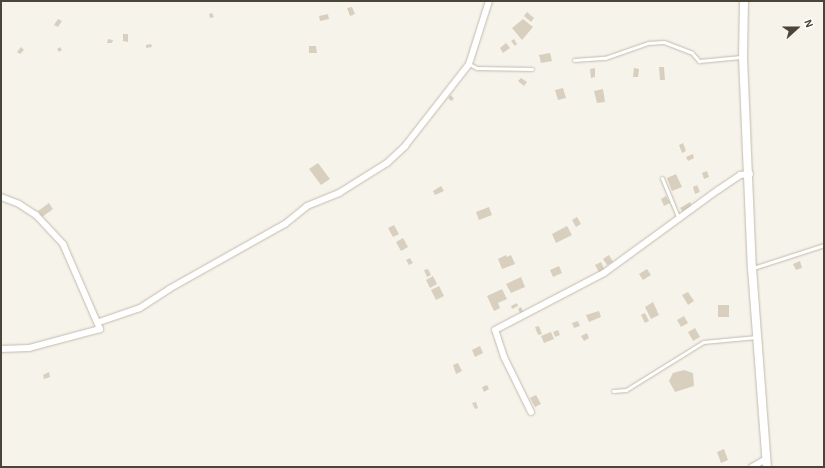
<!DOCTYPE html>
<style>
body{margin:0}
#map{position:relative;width:825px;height:468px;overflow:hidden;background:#f6f3eb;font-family:"Alegreya Sans",sans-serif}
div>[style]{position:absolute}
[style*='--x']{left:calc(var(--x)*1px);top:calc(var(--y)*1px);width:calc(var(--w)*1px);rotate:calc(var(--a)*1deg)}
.building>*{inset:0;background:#d9cfbf}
.roads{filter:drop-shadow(0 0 1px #c2bbac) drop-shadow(0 0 1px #c2bbac)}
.service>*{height:3px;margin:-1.5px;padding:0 1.5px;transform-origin:1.5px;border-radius:1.5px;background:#fff}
.minor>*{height:6px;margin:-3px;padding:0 3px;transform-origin:3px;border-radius:3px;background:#fff}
.tertiary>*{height:8px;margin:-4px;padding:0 4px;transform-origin:4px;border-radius:4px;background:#fff}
span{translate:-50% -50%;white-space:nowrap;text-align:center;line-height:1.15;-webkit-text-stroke:3.5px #fff;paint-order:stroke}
.frame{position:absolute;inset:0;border:2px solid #4b4438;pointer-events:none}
.north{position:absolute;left:777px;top:8px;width:40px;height:40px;-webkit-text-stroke:3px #fff;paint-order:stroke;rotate:69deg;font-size:11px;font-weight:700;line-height:16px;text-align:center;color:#4b4438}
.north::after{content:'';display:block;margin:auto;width:14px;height:18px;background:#4b4438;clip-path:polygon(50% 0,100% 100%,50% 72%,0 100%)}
</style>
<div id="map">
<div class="building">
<div style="clip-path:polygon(352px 7px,355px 14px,350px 16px,347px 8px)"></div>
<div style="clip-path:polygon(527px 12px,534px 18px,531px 22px,524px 16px)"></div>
<div style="clip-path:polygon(212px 13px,214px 17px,210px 18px,209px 14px)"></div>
<div style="clip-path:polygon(328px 14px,329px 19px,320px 21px,319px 16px)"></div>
<div style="clip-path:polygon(58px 19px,62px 21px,58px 27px,54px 25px)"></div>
<div style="clip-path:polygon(523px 19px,533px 27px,522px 40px,512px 28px)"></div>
<div style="clip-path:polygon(123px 34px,128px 34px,128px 42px,123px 41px)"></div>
<div style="clip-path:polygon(108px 39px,113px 40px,112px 43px,107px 43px)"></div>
<div style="clip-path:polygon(514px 39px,517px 44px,515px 46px,511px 41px)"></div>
<div style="clip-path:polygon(506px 43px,510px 48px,503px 53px,500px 48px)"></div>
<div style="clip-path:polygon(151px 44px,152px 47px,146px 48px,146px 45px)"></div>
<div style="clip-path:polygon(309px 46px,316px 46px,317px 53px,309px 53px)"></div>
<div style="clip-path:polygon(21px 47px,24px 50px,20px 54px,17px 52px)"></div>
<div style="clip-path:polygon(60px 47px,62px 50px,59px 52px,57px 49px)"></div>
<div style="clip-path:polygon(550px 53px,552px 61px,541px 63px,539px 55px)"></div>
<div style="clip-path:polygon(659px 67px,664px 67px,665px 80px,660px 80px)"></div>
<div style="clip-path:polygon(595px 68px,595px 77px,591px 78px,590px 69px)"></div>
<div style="clip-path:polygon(634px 68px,639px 69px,638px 77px,633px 77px)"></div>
<div style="clip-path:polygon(521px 78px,527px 82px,524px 86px,518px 81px)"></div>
<div style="clip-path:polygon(563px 88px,566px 98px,558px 100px,555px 90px)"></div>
<div style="clip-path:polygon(603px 89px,605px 102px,597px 103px,594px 91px)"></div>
<div style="clip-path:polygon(451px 95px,454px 99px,451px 101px,448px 98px)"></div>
<div style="clip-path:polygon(683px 143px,686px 151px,682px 153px,679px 145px)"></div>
<div style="clip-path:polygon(693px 154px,694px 158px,688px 161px,686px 157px)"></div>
<div style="clip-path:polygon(318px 163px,330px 179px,321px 185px,309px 169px)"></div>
<div style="clip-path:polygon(707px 171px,709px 177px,704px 179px,702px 173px)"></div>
<div style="clip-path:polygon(676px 174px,682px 187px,672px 191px,667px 178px)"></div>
<div style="clip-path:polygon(697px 185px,700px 192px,695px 194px,693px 187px)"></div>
<div style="clip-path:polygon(441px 186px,444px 191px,435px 195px,433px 191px)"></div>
<div style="clip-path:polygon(666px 196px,670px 203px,664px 206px,661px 199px)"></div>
<div style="clip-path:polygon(690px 202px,692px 206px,683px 212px,680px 208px)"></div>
<div style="clip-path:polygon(49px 203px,53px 209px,42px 217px,38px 211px)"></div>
<div style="clip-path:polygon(489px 207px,492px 215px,479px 220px,476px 212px)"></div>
<div style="clip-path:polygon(577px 217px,581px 224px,576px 227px,572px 220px)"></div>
<div style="clip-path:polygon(394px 225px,399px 234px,393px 237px,388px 228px)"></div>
<div style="clip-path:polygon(567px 226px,572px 235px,556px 243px,552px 234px)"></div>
<div style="clip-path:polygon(403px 238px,408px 247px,401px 251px,396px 242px)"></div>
<div style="clip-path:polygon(506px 255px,507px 257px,511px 255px,515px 264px,502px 269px,498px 259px)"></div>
<div style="clip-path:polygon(609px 255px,613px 262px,607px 265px,603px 259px)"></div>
<div style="clip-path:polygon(410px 258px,413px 263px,409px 265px,406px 260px)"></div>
<div style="clip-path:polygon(800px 261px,802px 268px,796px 270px,793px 264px)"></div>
<div style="clip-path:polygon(601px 262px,604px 269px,599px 272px,595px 265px)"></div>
<div style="clip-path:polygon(559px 266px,562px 273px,553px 277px,550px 270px)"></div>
<div style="clip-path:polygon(428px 269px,431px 275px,427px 277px,424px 270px)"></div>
<div style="clip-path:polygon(647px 269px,651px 275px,643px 280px,639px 274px)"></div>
<div style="clip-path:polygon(433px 276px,437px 284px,430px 288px,426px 280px)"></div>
<div style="clip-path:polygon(521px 277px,525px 287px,511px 293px,506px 284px)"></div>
<div style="clip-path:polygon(439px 286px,444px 296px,436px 300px,431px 290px)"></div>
<div style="clip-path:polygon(502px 289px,507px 299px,498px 303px,500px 308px,494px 311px,487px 296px)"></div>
<div style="clip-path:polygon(688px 292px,694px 301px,688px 305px,682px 295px)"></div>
<div style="clip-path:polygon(653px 302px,659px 315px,651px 319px,645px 307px)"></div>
<div style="clip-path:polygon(517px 303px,518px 306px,512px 309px,511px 306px)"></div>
<div style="clip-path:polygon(718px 305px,729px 305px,729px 317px,718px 317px)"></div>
<div style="clip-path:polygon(521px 307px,523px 312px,520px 313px,518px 309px)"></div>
<div style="clip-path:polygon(599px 311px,601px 317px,589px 322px,586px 315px)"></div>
<div style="clip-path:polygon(645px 313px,649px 321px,645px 323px,641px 315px)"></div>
<div style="clip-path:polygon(684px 316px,688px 323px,681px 327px,677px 320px)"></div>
<div style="clip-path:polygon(578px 321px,580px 326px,574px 328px,572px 323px)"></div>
<div style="clip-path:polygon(539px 326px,542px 334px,538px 335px,535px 327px)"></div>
<div style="clip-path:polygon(695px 328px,700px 337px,693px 341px,688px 332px)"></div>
<div style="clip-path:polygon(558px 330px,560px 335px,555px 337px,553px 332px)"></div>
<div style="clip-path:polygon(551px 332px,554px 339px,544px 343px,541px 336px)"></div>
<div style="clip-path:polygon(587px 333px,589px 338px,584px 341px,581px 336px)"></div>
<div style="clip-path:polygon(480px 346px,483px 353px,475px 357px,472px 350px)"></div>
<div style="clip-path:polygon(458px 363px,462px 371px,456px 374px,453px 365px)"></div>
<div style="clip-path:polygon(684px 370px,693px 373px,694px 386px,675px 392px,669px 381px,673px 373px)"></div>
<div style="clip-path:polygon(49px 372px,50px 377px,44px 379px,43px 375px)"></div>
<div style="clip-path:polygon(487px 385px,489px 389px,484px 392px,482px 387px)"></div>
<div style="clip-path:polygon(536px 395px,541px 404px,535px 407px,530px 398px)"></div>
<div style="clip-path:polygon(476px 402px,478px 408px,475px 409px,472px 403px)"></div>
<div style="clip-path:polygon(724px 449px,728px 460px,721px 463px,717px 452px)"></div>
</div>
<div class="roads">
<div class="service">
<div style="--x:574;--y:60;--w:31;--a:-4"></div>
<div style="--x:605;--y:58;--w:46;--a:-19.2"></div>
<div style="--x:648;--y:43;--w:16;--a:-4"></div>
<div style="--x:664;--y:42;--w:30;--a:21"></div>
<div style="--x:692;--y:53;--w:11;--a:49"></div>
<div style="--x:699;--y:61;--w:42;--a:-5.4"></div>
<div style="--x:469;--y:64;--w:9;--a:27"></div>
<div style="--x:477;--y:68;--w:55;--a:1"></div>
<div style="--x:662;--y:178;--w:44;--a:67.5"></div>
<div style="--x:753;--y:268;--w:75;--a:-17.9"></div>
<div style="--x:613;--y:391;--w:13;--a:-4"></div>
<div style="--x:626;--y:390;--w:91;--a:-31.9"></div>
<div style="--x:703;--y:342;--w:54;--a:-5.3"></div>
</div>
<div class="minor">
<div style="--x:1;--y:197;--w:19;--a:21"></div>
<div style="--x:19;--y:204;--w:20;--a:33"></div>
<div style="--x:36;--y:215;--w:40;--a:47"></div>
<div style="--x:63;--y:244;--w:93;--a:66.5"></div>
<div style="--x:100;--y:329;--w:73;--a:165"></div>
<div style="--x:29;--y:348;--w:28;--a:178"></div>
<div style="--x:99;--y:322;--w:43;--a:-18.9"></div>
<div style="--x:140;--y:308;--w:35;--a:-33"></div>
<div style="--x:169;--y:289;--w:133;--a:-29.3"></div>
<div style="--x:285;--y:224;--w:28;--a:-39"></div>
<div style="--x:307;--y:206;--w:35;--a:-22"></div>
<div style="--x:339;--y:193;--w:57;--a:-32"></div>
<div style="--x:387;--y:163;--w:25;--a:-43"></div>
<div style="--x:405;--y:146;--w:104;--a:-52"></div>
<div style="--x:469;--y:64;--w:66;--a:-72.4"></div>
<div style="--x:531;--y:412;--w:61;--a:-116.1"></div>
<div style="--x:504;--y:357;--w:28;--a:-108"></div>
<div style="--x:495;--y:330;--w:123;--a:-27.6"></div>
<div style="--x:604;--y:273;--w:141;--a:-36.1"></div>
<div style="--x:718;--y:190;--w:27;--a:-34"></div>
<div style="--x:740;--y:175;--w:10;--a:-6"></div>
<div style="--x:752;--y:467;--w:16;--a:-30"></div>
</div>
<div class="tertiary">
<div style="--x:744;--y:1;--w:56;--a:91"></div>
<div style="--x:743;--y:57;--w:211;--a:87.6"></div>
<div style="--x:752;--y:268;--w:200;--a:85.7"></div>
</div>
</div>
<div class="frame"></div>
<div class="north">N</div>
</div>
